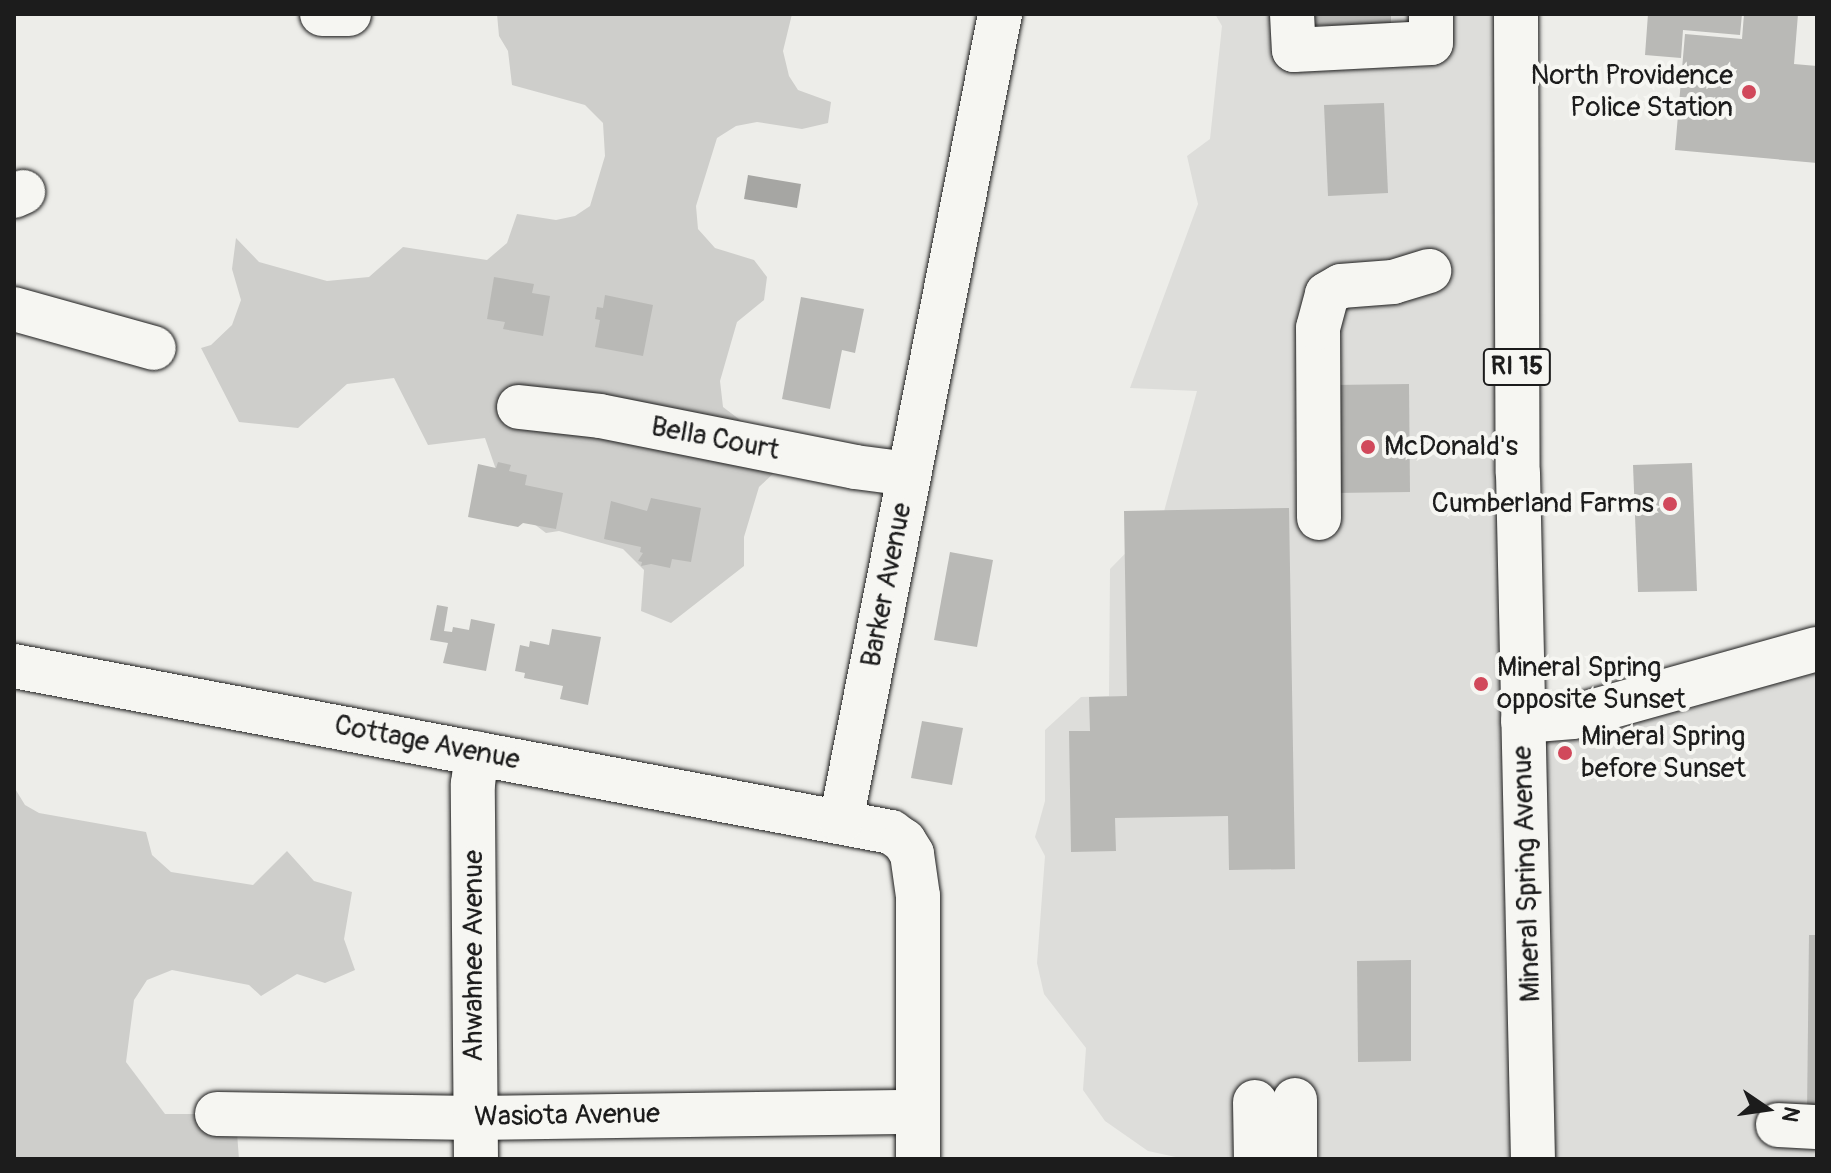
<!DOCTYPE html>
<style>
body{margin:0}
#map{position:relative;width:1831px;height:1173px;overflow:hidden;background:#edede9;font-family:Pangolin,sans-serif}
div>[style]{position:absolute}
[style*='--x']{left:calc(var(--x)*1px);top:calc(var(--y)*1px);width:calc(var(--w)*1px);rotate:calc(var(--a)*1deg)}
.built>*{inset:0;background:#ddddda}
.green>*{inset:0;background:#cececb}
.water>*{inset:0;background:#a6a6a3}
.building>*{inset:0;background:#b9b9b6}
.roads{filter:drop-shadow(0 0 2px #1c1c1c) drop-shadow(0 0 2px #1c1c1c)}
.minor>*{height:44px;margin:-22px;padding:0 22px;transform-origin:22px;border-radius:22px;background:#f6f6f2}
.major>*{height:44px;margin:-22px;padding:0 22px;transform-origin:22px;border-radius:22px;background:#f6f6f2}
.dots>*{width:22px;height:22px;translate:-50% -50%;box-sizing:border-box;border:4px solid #f6f6f2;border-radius:50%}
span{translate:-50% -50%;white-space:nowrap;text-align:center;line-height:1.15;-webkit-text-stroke:8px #f6f6f2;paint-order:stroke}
.shield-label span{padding:2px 6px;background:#f6f6f2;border:2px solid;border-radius:6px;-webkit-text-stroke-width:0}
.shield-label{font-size:26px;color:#1c1c1c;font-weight:700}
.poi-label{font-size:28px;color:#1c1c1c}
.right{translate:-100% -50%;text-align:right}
.left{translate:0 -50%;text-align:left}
.street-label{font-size:28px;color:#1c1c1c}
.frame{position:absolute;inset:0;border:16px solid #1c1c1c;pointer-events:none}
.north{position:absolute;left:1727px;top:1069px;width:80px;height:80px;-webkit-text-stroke:6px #f6f6f2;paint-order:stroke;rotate:103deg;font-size:22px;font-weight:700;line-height:32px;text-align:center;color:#1c1c1c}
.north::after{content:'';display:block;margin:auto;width:28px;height:36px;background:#1c1c1c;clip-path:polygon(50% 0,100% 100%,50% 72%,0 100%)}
</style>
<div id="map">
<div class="built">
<div style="clip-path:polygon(1215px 14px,1498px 14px,1515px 720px,1817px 645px,1817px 1159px,1185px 1159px,1148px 1151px,1105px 1121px,1083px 1090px,1086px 1048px,1044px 994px,1037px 963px,1045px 856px,1035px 837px,1045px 801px,1045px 730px,1081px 697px,1109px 696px,1110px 569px,1163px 515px,1197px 391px,1130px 388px,1198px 204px,1187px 156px,1210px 139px,1222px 26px)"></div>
</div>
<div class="green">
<div style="clip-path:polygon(497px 14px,792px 14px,783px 51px,789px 76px,798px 90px,831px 102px,828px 123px,802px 129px,757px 122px,736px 126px,717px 138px,696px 206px,698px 229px,715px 248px,754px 260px,767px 277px,764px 300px,737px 322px,720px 381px,723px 407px,760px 435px,780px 467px,759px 487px,744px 537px,744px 566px,671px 623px,641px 611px,644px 570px,623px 549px,559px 531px,546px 533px,508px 504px,485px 438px,428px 445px,394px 378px,347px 384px,298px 428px,239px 422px,201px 348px,211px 345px,232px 325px,241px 300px,232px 269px,236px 238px,259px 262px,327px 281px,369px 277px,403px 247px,487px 260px,507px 243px,517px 214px,556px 220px,575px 216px,590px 206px,605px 156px,603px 123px,585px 105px,512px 85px,508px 51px,499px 36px)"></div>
<div style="clip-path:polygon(14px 787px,25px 805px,39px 813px,146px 832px,152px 855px,171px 872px,253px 885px,287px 851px,314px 881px,352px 892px,344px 939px,355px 970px,325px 983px,297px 974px,261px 996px,249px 985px,172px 970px,147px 980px,134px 1000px,126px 1062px,165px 1114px,231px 1114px,236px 1120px,239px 1159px,14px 1159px)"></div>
</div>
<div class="water">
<div style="clip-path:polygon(748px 175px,801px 184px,797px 208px,744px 199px)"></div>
</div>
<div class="building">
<div style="clip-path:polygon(1313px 14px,1391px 14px,1391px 26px,1312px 25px)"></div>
<div style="clip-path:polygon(1648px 14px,1742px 14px,1740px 35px,1683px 30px,1681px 58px,1645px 55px)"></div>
<div style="clip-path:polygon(1744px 14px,1798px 14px,1794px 64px,1817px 66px,1817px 163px,1675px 150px,1685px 34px,1742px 39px)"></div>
<div style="clip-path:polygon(1384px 103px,1388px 193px,1328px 196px,1324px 105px)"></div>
<div style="clip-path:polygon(494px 277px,534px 284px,532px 293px,550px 296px,543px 336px,503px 329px,505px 322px,487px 319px)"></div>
<div style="clip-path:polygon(605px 295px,653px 305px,643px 356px,595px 347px,600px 320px,595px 319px,597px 307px,603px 308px)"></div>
<div style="clip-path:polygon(801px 297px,864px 309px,855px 353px,842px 350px,830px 409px,782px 399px)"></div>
<div style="clip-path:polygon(1409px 384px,1410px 492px,1335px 493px,1333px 385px)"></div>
<div style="clip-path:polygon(498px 462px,511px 465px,509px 471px,527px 475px,525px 485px,563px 493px,556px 529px,523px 523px,518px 527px,468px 517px,478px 464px,496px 468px)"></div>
<div style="clip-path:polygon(1692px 463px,1697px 591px,1638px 592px,1633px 465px)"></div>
<div style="clip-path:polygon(651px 498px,701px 508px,691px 562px,672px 559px,670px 568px,651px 564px,641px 566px,642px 562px,638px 561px,643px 553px,640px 552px,641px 547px,604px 539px,611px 501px,647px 511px)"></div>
<div style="clip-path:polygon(1289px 508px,1295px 869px,1229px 870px,1228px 816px,1115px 818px,1116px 851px,1071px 852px,1069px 731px,1090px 731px,1089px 697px,1127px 696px,1124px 511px)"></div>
<div style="clip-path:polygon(950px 552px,993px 560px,977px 647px,934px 640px)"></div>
<div style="clip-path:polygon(437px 605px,448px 607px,444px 631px,452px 632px,453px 627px,469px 630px,471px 619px,495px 624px,486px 671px,443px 663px,448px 643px,430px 640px)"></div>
<div style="clip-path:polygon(552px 629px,601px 637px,588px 705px,560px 699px,563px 686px,524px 678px,525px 673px,515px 671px,520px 645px,529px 647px,530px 641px,549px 645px)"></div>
<div style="clip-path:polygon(922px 721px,963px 728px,952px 785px,911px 778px)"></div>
<div style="clip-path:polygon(1809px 935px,1817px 935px,1817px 1115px,1807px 1115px)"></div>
<div style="clip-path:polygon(1411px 960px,1411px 1061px,1358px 1062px,1357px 961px)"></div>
</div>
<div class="roads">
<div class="minor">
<div style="--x:322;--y:14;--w:27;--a:0"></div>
<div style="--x:1292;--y:14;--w:36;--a:87"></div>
<div style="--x:1294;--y:50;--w:137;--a:-2.9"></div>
<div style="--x:1431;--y:43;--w:29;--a:-90"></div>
<div style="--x:14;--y:196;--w:10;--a:-24"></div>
<div style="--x:14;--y:309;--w:145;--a:15.6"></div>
<div style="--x:519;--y:407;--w:81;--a:6.3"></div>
<div style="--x:600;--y:416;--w:260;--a:11.3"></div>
<div style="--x:855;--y:467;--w:54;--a:7.4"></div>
<div style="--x:1319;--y:518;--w:190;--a:-90.3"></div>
<div style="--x:1318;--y:328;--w:35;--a:-75"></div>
<div style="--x:1327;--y:294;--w:16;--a:-30"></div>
<div style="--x:1341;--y:286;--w:52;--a:-4.4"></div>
<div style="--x:1393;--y:282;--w:38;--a:-17"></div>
<div style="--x:14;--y:666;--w:893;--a:10.72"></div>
<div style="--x:891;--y:832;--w:16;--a:35"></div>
<div style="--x:904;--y:841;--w:15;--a:58"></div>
<div style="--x:912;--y:854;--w:42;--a:81.9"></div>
<div style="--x:918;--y:896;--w:263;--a:90"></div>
<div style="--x:1523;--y:721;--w:50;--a:-4.6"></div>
<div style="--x:1573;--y:717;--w:253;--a:-15.6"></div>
<div style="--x:841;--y:821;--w:823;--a:-78.85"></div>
<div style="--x:1295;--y:1100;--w:59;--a:90"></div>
<div style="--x:1255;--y:1102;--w:57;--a:89"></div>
<div style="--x:217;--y:1114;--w:258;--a:0.9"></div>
<div style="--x:475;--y:1118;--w:443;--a:-0.8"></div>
<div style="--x:1778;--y:1125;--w:39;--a:3"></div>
<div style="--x:476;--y:1159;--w:375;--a:-90.5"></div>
<div style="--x:473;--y:784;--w:31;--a:-83"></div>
</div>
<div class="major">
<div style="--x:1516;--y:14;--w:459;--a:89.8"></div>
<div style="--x:1518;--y:473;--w:686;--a:88.75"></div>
</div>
</div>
<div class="dots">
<div style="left:1749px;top:92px;background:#d1495b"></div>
<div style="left:1368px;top:447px;background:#d1495b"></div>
<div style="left:1670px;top:504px;background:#d1495b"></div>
<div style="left:1481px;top:684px;background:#d1495b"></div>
<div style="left:1565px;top:753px;background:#d1495b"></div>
</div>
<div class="shield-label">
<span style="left:1517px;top:367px">RI 15</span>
</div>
<div class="poi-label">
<span class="right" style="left:1733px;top:92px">North Providence<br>Police Station</span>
<span class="left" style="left:1384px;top:447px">McDonald's</span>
<span class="right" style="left:1654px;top:504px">Cumberland Farms</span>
<span class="left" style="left:1497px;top:684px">Mineral Spring<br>opposite Sunset</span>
<span class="left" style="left:1581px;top:753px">Mineral Spring<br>before Sunset</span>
</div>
<div class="street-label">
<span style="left:715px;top:439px;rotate:11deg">Bella Court</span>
<span style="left:887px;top:585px;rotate:-79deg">Barker Avenue</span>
<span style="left:427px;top:743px;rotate:11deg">Cottage Avenue</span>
<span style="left:1527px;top:874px;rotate:-92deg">Mineral Spring Avenue</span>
<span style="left:474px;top:956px;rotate:-90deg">Ahwahnee Avenue</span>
<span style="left:567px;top:1116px;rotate:-1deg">Wasiota Avenue</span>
</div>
<div class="frame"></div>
<div class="north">N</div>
</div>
